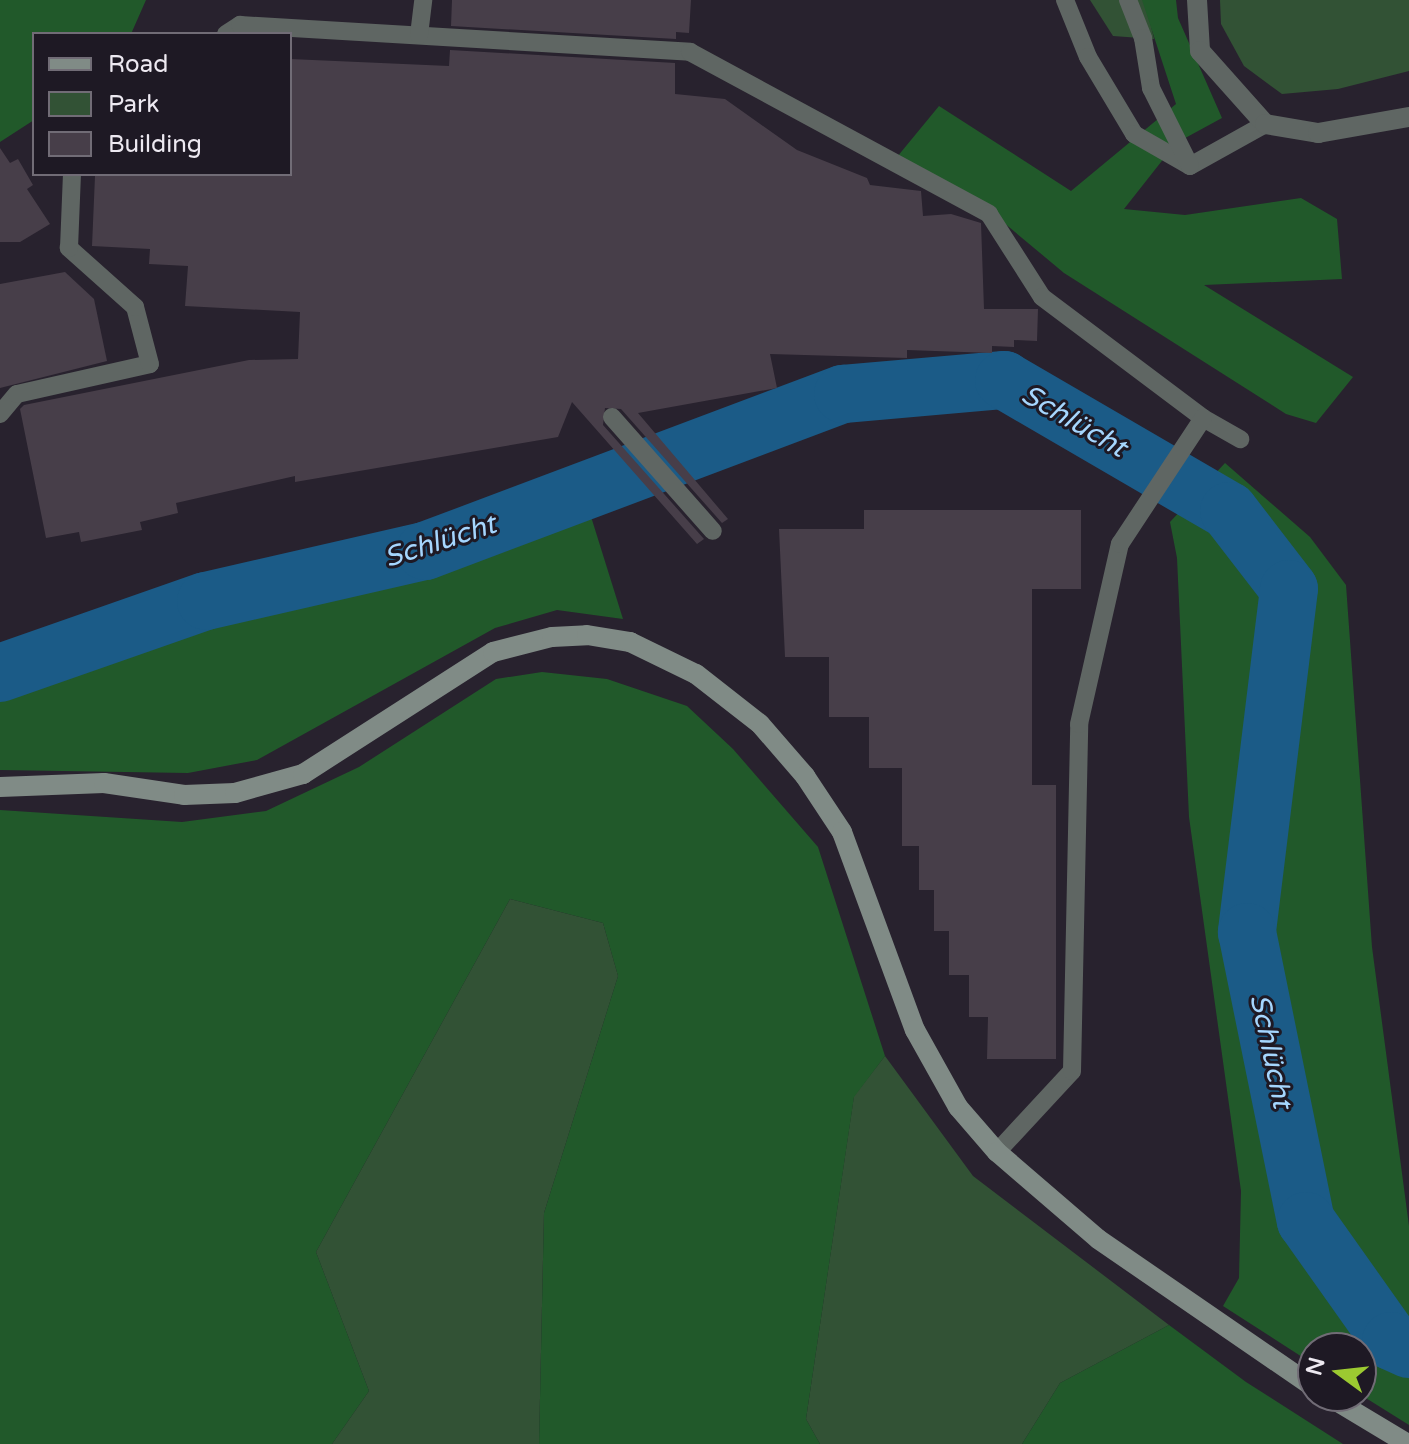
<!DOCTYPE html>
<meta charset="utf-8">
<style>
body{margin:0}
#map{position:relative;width:1409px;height:1444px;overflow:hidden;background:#28222e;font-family:"Varela Round",sans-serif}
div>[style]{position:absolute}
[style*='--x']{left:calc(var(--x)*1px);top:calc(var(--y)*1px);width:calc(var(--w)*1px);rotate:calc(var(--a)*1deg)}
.green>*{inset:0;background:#325235}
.forest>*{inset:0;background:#21592a}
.river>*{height:58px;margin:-29px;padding:0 29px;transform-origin:29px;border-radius:29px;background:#1b5b87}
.building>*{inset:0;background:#473e49}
.service>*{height:18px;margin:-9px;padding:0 9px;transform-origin:9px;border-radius:9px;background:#5f6663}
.tertiary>*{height:20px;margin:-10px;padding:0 10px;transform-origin:10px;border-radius:10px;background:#5f6663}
.secondary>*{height:20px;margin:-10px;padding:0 10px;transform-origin:10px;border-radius:10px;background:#808b86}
span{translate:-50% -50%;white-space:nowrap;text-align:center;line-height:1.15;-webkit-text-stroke:6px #1e1924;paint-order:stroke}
.water-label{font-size:28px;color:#a5d6fe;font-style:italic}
.legend{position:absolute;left:32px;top:32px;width:260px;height:144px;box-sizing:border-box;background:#1e1924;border:2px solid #716c76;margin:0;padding:10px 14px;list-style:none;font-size:24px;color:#ede9f1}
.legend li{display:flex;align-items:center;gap:16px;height:40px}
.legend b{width:40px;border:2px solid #716c76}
.north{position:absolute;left:1297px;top:1332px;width:80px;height:80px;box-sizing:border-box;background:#1e1924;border:2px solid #716c76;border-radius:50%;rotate:285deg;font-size:22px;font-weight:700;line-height:32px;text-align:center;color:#ede9f1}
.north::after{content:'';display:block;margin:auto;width:28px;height:36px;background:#9cca31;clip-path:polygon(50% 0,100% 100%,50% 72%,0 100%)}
</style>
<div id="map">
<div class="green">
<div style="clip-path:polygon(1090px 0,1145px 0,1154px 39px,1113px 36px)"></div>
<div style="clip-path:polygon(1220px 0,1409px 0,1409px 71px,1338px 89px,1282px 94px,1244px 66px,1221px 24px)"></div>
<div style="clip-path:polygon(510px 899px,603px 923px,618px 976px,544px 1213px,539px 1444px,332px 1444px,369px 1391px,316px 1252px)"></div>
<div style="clip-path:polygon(885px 1056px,973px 1176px,1169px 1325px,1060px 1383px,1022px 1444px,820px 1444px,806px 1419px,854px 1096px)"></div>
</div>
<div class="forest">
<div style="clip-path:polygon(0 0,146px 0,131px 34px,34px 34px,34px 120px,0 142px)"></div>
<div style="clip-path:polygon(1142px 0,1176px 0,1178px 18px,1222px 118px,1176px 143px,1124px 209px,1185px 215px,1301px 198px,1337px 219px,1342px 279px,1204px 285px,1353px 377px,1316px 423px,1286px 414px,1064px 273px,979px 202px,897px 157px,939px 106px,1071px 191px,1176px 104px)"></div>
<div style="clip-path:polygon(1225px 463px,1310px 537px,1346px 585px,1372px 947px,1409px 1226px,1409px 1425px,1361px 1395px,1361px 1348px,1313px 1348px,1313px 1364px,1223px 1306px,1239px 1278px,1241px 1191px,1189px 817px,1177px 558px,1170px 522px)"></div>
<div style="clip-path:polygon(583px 491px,623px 619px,557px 610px,495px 628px,257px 760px,188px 773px,0 770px,0 651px,249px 572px)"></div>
<div style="clip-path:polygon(542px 672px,607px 679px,687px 706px,733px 749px,818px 847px,885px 1056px,854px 1097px,806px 1419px,820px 1444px,539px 1444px,544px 1213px,618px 976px,603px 923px,510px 899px,316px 1252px,369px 1391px,332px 1444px,0 1444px,0 810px,182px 822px,266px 811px,359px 767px,496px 679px)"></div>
<div style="clip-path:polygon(1169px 1325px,1246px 1382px,1343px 1444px,1022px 1444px,1060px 1383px)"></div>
</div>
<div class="river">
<div style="--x:0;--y:673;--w:218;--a:-19.3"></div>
<div style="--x:206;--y:601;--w:225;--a:-12.9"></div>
<div style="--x:425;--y:551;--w:447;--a:-20.6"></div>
<div style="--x:843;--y:394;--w:162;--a:-5"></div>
<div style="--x:1004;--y:380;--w:260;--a:30.2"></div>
<div style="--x:1229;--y:511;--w:98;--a:52.4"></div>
<div style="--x:1289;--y:589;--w:346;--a:97"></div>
<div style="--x:1247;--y:932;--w:295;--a:78.5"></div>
<div style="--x:1306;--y:1221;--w:147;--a:54.7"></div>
<div style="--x:1391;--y:1341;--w:20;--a:24"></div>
</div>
<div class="building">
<div style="clip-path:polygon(452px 0,691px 0,689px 33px,676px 32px,676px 39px,451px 26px)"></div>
<div style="clip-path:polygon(450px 50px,675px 63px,675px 94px,725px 99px,797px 150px,867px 178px,870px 185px,921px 191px,923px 216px,951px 214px,981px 223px,984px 309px,1038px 309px,1037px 341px,1014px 340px,1014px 347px,992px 346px,992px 353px,907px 350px,907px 358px,770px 354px,777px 388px,638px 413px,728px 519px,722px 523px,621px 409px,605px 408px,603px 425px,704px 539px,697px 544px,572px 402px,558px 437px,295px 482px,295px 476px,176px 503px,178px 513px,140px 522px,142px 530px,81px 542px,79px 532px,46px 538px,20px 409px,24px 405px,249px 360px,298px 359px,300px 312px,185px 306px,188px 266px,149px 264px,150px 249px,92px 246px,95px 176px,290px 174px,290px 59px,449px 66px)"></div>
<div style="clip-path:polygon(0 148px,10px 163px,18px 159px,33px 185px,27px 189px,50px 224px,20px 242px,0 242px)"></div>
<div style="clip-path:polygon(65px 272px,94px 299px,107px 361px,0 388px,0 284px)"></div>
<div style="clip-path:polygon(864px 510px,1081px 510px,1081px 589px,1032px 589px,1032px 785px,1056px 785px,1056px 1059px,987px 1059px,988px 1017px,969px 1017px,969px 975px,949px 975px,949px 931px,934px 931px,934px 890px,919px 890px,919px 846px,902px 846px,902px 768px,869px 768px,869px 717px,829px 717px,829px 657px,785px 657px,779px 529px,864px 529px)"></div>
</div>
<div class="service">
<div style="--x:1065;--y:0;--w:61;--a:68"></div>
<div style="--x:1088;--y:57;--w:90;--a:59.1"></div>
<div style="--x:1134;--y:134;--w:64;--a:29.7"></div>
<div style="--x:1190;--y:166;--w:86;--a:-29.2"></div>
<div style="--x:1128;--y:0;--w:41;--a:68.5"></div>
<div style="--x:1143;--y:38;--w:51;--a:80.9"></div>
<div style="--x:1151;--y:88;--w:87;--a:63.4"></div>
<div style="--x:226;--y:34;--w:17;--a:-33"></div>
<div style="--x:240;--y:25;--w:451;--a:3.4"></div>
<div style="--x:690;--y:52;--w:340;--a:28.4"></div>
<div style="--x:989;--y:214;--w:98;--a:57.4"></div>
<div style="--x:1042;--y:297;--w:201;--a:36.9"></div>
<div style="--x:1203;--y:418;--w:43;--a:29.6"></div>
<div style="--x:419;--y:35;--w:35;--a:-83"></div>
<div style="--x:0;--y:414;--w:26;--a:-50"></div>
<div style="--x:17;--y:394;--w:136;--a:-12.7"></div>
<div style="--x:150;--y:364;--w:59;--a:-104.7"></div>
<div style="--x:135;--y:307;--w:89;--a:-138.2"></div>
<div style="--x:69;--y:248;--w:74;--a:-87.7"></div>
<div style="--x:612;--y:417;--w:152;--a:48.5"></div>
<div style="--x:997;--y:1152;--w:110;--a:-47.2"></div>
<div style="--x:1072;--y:1071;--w:347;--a:-88.8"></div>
<div style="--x:1079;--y:724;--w:185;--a:-77.2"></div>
<div style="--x:1120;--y:544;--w:151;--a:-56.6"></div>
</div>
<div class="tertiary">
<div style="--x:1197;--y:0;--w:51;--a:86.6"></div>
<div style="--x:1200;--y:51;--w:98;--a:48.3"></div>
<div style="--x:1265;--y:124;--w:54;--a:9.6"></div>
<div style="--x:1318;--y:133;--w:92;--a:-10"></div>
</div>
<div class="secondary">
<div style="--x:0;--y:787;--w:104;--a:-2.2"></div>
<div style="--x:104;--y:783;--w:81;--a:8.5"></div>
<div style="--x:184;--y:795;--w:51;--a:-2.2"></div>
<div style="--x:235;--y:793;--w:71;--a:-15.6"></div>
<div style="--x:303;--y:774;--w:226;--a:-32.7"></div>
<div style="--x:493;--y:652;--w:61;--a:-14.3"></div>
<div style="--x:552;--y:637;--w:35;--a:-3"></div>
<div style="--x:587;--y:635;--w:44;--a:9.2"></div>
<div style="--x:630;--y:642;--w:73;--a:25.9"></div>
<div style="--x:696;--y:674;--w:81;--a:38"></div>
<div style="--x:760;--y:724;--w:69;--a:49.1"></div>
<div style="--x:805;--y:776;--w:67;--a:56.5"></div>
<div style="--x:842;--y:832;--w:211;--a:69.8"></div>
<div style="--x:915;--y:1030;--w:88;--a:60.8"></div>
<div style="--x:958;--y:1107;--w:60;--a:49.1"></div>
<div style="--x:997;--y:1152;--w:133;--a:40.7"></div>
<div style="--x:1098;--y:1239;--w:261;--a:34.5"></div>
<div style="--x:1328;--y:1396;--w:93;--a:31"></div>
</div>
<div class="water-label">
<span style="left:1074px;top:421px;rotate:30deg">Schlücht</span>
<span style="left:440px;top:541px;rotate:-18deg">Schlücht</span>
<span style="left:1271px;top:1051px;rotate:78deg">Schlücht</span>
</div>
<ul class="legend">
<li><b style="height:10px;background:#808b86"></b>Road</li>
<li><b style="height:22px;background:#325235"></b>Park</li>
<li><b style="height:22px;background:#473e49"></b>Building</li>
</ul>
<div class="north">N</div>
</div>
